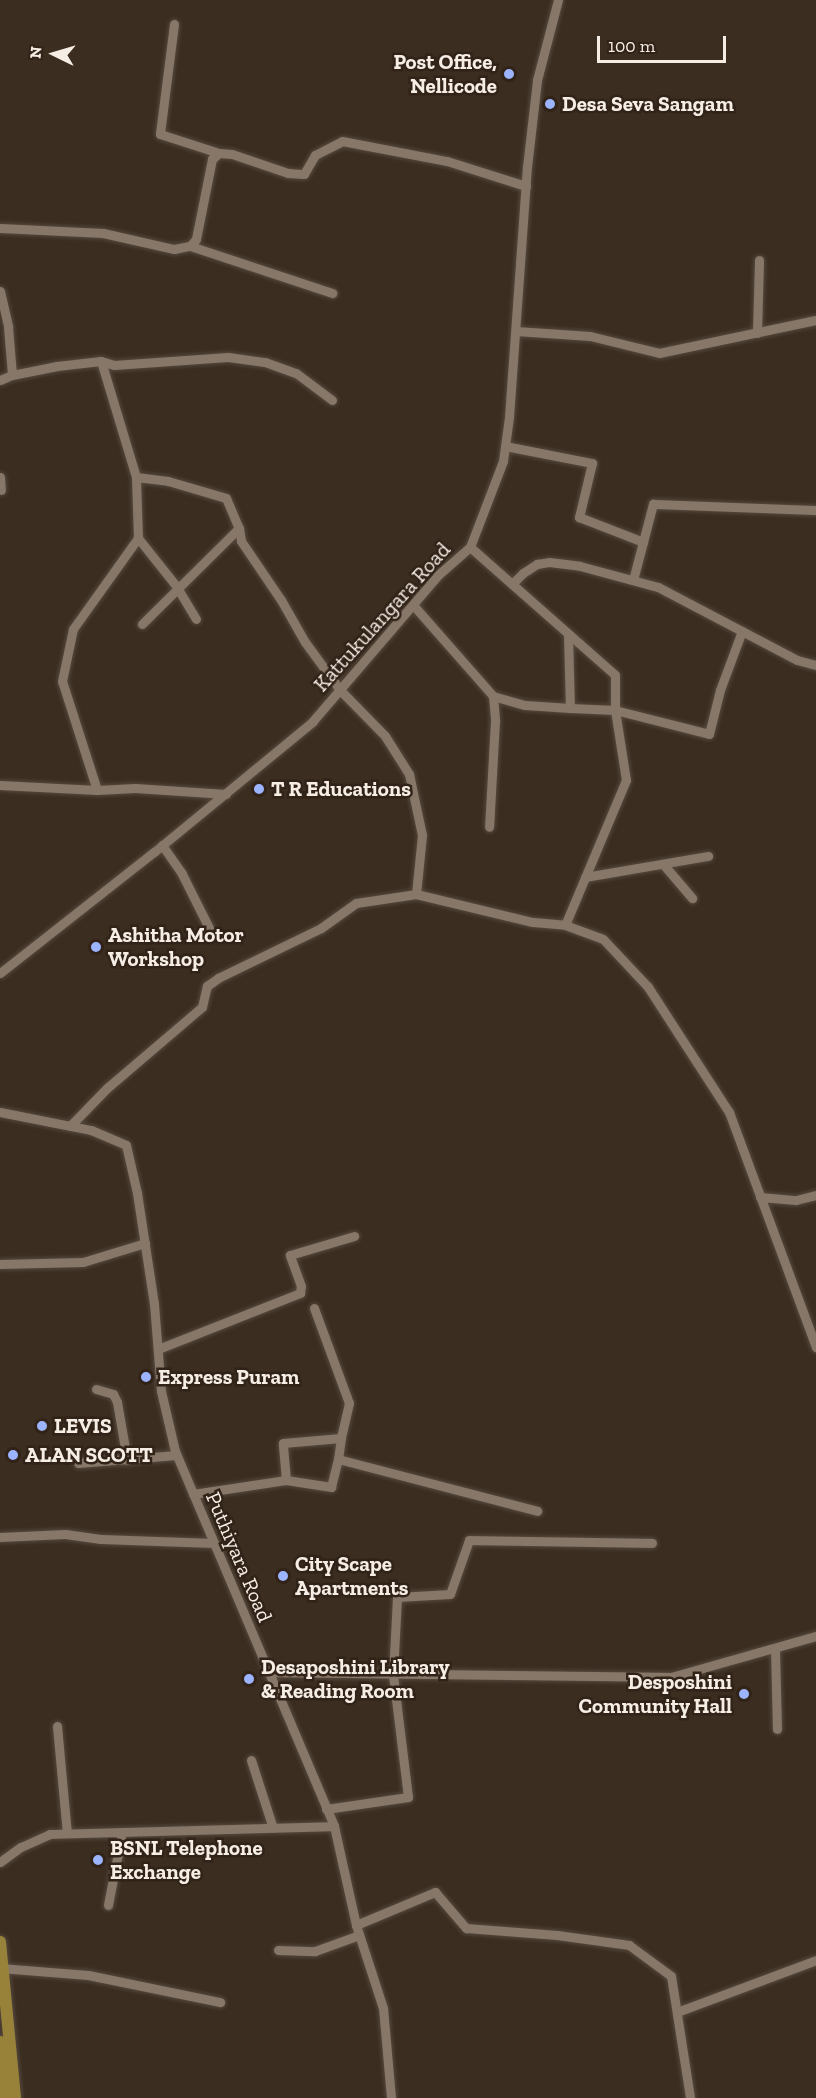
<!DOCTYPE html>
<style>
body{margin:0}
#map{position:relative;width:816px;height:2098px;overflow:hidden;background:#3b2d20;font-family:"Zilla Slab",serif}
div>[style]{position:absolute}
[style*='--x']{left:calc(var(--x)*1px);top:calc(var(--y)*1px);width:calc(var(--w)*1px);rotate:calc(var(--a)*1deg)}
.roads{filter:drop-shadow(0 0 2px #55493e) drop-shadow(0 0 2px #55493e)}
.minor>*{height:9px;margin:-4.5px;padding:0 4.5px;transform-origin:4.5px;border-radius:4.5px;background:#877768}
.major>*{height:12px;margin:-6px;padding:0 6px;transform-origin:6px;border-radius:6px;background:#98823a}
.dots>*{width:16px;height:16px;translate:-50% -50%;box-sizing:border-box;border:3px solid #312317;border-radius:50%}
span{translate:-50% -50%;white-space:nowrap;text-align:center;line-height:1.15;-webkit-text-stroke:5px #312317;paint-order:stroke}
.poi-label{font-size:21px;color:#f6ede5;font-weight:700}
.right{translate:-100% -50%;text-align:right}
.left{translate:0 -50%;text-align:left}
.street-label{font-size:21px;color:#f6ede5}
.north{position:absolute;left:24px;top:24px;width:60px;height:60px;-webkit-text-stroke:4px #312317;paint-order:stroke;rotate:275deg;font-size:16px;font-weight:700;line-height:24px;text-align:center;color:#f6ede5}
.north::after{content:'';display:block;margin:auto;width:21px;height:27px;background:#f6ede5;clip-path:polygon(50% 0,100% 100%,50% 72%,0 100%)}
.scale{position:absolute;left:597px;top:36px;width:129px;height:27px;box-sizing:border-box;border:3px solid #f6ede5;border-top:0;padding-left:8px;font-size:18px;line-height:21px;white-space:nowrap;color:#f6ede5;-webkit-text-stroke:4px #312317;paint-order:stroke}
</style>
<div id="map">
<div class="roads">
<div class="minor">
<div style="--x:174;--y:24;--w:111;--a:97.3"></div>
<div style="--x:160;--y:134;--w:62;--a:17.9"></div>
<div style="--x:0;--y:228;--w:103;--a:2.8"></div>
<div style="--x:103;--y:233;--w:73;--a:12.7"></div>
<div style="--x:174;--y:249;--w:16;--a:-11"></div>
<div style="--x:190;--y:246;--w:9;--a:-49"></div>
<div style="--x:196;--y:239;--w:82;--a:-78.7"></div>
<div style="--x:212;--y:159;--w:9;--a:-41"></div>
<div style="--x:219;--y:153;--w:13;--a:4"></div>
<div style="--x:232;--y:154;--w:59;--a:18.7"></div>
<div style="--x:288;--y:173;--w:16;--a:4"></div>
<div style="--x:304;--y:174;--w:22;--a:-60"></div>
<div style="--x:315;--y:155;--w:30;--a:-27"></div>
<div style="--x:342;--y:141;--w:107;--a:10.8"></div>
<div style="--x:447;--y:161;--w:83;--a:17.6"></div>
<div style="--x:190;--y:246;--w:150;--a:18.3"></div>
<div style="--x:0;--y:291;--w:37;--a:77"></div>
<div style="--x:8;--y:327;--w:48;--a:85.2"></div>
<div style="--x:12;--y:375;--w:46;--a:-11.3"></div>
<div style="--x:57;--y:366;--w:44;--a:-6.5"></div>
<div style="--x:516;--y:331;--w:74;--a:3.9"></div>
<div style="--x:590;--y:336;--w:71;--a:13.8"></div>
<div style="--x:659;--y:353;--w:160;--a:-11.9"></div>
<div style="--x:757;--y:333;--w:73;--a:-88.4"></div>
<div style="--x:0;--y:380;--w:13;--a:-23"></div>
<div style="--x:505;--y:446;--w:89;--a:11.1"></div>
<div style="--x:592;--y:463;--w:56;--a:103.5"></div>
<div style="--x:579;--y:517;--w:69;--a:21.3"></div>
<div style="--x:0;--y:477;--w:13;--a:86"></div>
<div style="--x:136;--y:477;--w:32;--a:7"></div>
<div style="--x:168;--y:481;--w:60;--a:16.3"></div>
<div style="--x:226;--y:498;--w:33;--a:67"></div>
<div style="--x:239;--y:528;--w:13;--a:81"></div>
<div style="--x:241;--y:541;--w:71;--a:55.9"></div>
<div style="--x:281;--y:600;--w:48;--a:60.3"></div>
<div style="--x:305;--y:642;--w:59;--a:53.9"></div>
<div style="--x:340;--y:690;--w:64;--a:45.6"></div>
<div style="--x:385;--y:736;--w:45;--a:57.7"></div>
<div style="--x:409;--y:774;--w:62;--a:78"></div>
<div style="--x:422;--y:835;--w:59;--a:95.8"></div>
<div style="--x:470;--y:547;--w:193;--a:41.4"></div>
<div style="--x:615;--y:675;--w:35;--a:90"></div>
<div style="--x:615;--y:710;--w:71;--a:81.1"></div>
<div style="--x:626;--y:780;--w:157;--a:112.8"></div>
<div style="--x:633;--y:580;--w:79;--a:-75.3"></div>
<div style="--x:653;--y:504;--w:163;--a:2.1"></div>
<div style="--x:512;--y:584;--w:16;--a:-45"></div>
<div style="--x:523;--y:573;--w:17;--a:-33"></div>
<div style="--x:537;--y:564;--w:12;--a:-9"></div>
<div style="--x:549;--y:562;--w:31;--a:7"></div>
<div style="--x:580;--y:566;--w:81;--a:15.1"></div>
<div style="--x:658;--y:587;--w:157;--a:27.7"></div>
<div style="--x:797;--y:660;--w:20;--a:15"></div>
<div style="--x:414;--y:606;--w:120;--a:48.7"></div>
<div style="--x:493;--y:696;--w:25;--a:85"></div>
<div style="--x:495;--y:721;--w:106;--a:93.2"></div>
<div style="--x:196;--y:619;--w:37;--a:-121"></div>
<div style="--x:177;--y:587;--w:63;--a:-128.5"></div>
<div style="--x:138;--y:538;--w:61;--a:-91.9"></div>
<div style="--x:136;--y:477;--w:121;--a:-106.8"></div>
<div style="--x:101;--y:361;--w:14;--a:17"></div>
<div style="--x:114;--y:365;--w:114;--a:-4"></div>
<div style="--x:228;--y:357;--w:37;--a:8"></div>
<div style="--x:265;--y:362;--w:33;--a:20"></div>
<div style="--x:296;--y:373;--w:45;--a:36.9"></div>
<div style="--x:142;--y:624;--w:136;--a:-44.7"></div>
<div style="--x:568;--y:634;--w:74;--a:88.5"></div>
<div style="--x:570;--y:708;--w:45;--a:2.5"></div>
<div style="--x:615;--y:710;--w:97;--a:14.3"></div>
<div style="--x:709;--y:734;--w:45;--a:-76"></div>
<div style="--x:720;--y:690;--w:63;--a:-69.6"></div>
<div style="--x:493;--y:696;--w:33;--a:16"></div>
<div style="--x:525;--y:705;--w:45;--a:3.8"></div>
<div style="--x:0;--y:785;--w:97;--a:3"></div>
<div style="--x:97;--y:790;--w:38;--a:-3"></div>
<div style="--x:135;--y:788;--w:91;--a:3.8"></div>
<div style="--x:97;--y:790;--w:114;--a:-107.8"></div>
<div style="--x:62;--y:681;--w:53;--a:-78.1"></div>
<div style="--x:73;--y:629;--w:112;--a:-54.5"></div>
<div style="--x:162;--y:845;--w:35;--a:55"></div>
<div style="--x:182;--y:874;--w:65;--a:63.4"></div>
<div style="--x:663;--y:864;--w:45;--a:49.5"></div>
<div style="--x:585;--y:877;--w:125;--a:-9.7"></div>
<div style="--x:0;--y:973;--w:196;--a:-38.2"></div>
<div style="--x:154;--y:852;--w:205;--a:-39.4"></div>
<div style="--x:312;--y:722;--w:194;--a:-49.4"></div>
<div style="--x:438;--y:575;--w:43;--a:-41.2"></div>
<div style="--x:470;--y:547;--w:92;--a:-69"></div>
<div style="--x:503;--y:461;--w:44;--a:-82.2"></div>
<div style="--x:509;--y:417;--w:251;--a:-85.9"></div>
<div style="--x:527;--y:167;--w:88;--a:-83.4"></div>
<div style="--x:537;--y:80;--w:83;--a:-75.3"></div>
<div style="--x:0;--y:1112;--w:93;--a:11.2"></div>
<div style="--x:91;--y:1130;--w:38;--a:23"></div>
<div style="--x:126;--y:1145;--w:49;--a:77.1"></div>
<div style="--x:137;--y:1193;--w:112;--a:81.3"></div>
<div style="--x:154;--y:1304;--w:87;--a:85.4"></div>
<div style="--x:161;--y:1391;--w:62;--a:76.9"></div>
<div style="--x:175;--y:1451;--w:407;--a:67"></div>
<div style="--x:334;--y:1826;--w:101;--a:77.5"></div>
<div style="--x:356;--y:1925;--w:87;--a:72"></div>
<div style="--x:383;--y:2008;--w:90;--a:84.9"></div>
<div style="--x:70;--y:1126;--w:53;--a:-45.8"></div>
<div style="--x:107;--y:1088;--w:125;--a:-40.5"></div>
<div style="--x:202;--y:1007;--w:22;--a:-77"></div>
<div style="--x:207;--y:986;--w:14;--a:-36"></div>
<div style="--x:218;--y:978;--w:114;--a:-25.9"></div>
<div style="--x:321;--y:928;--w:43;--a:-35.5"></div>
<div style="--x:356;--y:903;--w:61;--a:-8.5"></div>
<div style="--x:416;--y:894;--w:120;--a:13.5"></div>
<div style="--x:533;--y:922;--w:32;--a:5"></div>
<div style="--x:565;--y:925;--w:40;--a:20.2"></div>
<div style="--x:603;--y:939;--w:66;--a:46.8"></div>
<div style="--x:648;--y:987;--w:149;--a:57.1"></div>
<div style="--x:729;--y:1112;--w:251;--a:69.7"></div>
<div style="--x:760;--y:1197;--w:36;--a:5"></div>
<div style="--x:796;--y:1200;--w:21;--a:-14"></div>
<div style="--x:0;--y:1264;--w:83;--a:-1.4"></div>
<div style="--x:83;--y:1262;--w:65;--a:-17"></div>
<div style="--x:314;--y:1308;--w:101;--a:69.8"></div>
<div style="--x:349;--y:1403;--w:36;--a:103"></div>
<div style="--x:158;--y:1349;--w:153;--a:-21.5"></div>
<div style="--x:300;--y:1293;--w:7;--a:-82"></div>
<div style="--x:301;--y:1286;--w:33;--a:-110"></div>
<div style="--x:290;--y:1255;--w:67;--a:-16.5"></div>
<div style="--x:96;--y:1389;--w:18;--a:16"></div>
<div style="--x:113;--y:1394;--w:9;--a:63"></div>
<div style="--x:117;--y:1402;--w:59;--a:80.2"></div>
<div style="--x:78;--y:1463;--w:99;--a:-4.6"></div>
<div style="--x:286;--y:1480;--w:37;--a:-95"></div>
<div style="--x:283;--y:1443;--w:58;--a:-4.9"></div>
<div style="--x:341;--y:1438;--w:21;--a:98"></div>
<div style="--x:193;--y:1494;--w:94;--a:-8.6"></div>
<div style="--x:286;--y:1480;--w:46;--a:8.8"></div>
<div style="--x:331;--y:1487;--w:29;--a:-76"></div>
<div style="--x:338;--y:1459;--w:206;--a:14.6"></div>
<div style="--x:0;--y:1537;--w:65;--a:-2.6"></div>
<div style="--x:65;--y:1534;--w:36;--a:8"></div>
<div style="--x:101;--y:1539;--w:113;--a:2"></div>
<div style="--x:775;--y:1648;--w:81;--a:88.6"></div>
<div style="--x:267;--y:1672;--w:404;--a:0.7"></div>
<div style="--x:671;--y:1677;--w:151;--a:-15.8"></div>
<div style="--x:57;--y:1726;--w:107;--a:84.7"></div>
<div style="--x:251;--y:1760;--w:71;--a:72.1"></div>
<div style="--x:326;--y:1809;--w:83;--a:-8.3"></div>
<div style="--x:408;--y:1797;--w:124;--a:-97"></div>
<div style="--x:393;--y:1674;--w:77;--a:-87"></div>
<div style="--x:397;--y:1597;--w:53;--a:-3.2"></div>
<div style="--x:450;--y:1594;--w:57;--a:-70.6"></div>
<div style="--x:469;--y:1540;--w:183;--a:0.9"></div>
<div style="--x:0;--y:1862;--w:26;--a:-36"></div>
<div style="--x:21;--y:1847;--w:32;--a:-24"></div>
<div style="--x:50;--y:1834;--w:284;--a:-1.6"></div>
<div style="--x:108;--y:1905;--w:74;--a:-79.1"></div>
<div style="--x:356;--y:1925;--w:86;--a:-22.7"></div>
<div style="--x:435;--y:1892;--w:48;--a:49.3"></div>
<div style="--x:466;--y:1928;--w:91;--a:4.4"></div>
<div style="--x:557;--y:1935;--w:73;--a:7.9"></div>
<div style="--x:629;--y:1945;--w:52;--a:36.4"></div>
<div style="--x:671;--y:1976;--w:123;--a:81.1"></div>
<div style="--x:278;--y:1950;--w:37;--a:2"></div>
<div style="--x:315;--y:1951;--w:47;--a:-20"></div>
<div style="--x:0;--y:1968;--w:88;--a:4.5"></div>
<div style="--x:88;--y:1975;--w:135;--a:11.6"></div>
<div style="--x:677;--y:2012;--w:148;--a:-20.5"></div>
</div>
<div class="major">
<div style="--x:0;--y:1942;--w:157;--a:84.5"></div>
<div style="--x:0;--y:2042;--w:56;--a:84.9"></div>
</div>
</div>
<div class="dots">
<div style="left:509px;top:74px;background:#9cb4fd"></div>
<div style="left:550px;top:104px;background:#9cb4fd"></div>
<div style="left:259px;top:789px;background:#9cb4fd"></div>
<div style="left:96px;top:947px;background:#9cb4fd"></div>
<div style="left:146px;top:1377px;background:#9cb4fd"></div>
<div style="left:42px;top:1426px;background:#9cb4fd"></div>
<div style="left:13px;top:1455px;background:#9cb4fd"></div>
<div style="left:283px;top:1576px;background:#9cb4fd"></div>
<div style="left:249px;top:1679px;background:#9cb4fd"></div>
<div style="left:744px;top:1694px;background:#9cb4fd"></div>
<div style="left:98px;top:1860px;background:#9cb4fd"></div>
</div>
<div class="poi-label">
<span class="right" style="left:497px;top:74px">Post Office,<br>Nellicode</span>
<span class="left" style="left:562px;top:104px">Desa Seva Sangam</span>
<span class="left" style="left:271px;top:789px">T R Educations</span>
<span class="left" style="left:108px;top:947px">Ashitha Motor<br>Workshop</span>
<span class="left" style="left:158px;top:1377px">Express Puram</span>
<span class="left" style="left:54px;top:1426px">LEVIS</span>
<span class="left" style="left:25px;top:1455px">ALAN SCOTT</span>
<span class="left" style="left:295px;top:1576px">City Scape<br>Apartments</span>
<span class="left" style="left:261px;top:1679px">Desaposhini Library<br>&amp; Reading Room</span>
<span class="right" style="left:732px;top:1694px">Desposhini<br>Community Hall</span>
<span class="left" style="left:110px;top:1860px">BSNL Telephone<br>Exchange</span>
</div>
<div class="street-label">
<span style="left:382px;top:617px;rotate:-48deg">Kattukulangara Road</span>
<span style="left:239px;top:1557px;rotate:67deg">Puthiyara Road</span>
</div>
<div class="north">N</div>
<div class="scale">100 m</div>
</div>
